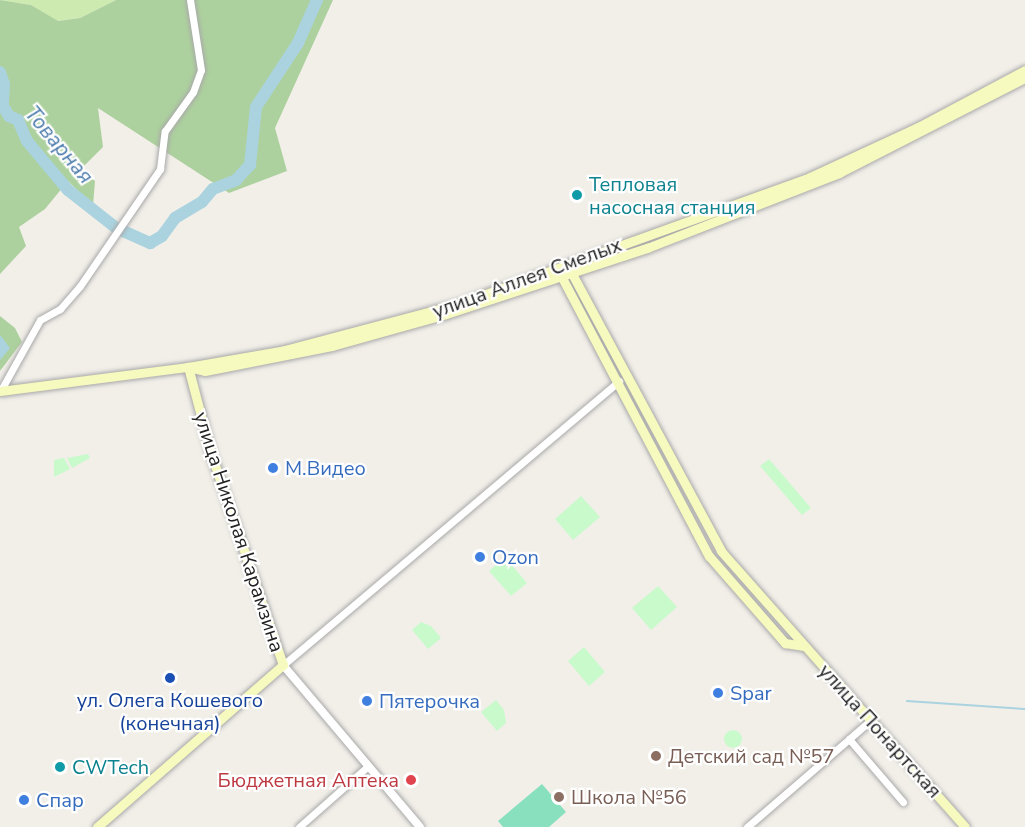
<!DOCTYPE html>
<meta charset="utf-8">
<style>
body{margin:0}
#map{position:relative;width:1025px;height:827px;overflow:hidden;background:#f2efe9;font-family:"Nunito Sans",sans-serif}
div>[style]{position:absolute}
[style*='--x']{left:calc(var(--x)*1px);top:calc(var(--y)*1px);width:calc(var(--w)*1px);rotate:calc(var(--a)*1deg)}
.grass>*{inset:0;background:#cdebb0}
.forest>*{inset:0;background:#add19e}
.park>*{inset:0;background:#c8facc}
.round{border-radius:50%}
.pitch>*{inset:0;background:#88e0be}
.water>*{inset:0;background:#aad3df}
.stream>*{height:2px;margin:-1px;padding:0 1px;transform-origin:1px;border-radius:1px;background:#aad3df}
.river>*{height:12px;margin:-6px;padding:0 6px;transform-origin:6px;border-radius:6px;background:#aad3df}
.roads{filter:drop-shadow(0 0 2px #a9a9a9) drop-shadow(0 0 2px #a9a9a9)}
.minor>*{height:7px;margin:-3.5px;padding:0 3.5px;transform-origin:3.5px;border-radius:3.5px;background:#fff}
.tertiary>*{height:8px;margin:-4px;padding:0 4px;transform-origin:4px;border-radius:4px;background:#fff}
.secondary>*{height:9px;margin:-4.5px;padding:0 4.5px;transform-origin:4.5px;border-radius:4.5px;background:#f7fabf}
.dots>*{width:16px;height:16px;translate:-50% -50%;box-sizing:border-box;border:3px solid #fff;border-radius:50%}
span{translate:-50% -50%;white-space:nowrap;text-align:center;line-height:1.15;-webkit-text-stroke:4.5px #fff;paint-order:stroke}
.culture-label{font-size:20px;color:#0d838f}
.left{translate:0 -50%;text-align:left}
.street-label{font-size:20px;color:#222}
.shop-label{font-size:20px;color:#366cbe}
.transit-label{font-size:20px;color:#164399}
.education-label{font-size:20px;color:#785e54}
.health-label{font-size:20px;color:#be3a42}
.right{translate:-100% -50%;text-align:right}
.water-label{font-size:21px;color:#4a7aab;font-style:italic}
</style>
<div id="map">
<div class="grass">
<div style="clip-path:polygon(0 0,116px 0,80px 18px,57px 21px,31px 5px)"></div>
</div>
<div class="forest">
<div style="clip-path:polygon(0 0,31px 5px,58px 21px,80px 18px,116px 0,333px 0,275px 128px,287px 171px,229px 193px,98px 108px,103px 147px,80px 170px,95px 181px,93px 206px,68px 181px,45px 209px,19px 227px,26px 246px,0 274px)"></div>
<div style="clip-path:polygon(0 316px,15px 328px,22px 342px,0 371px)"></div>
</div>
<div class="park">
<div style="clip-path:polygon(88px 454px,90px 458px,72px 468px,67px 458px)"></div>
<div style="clip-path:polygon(64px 458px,70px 469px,54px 477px,54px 460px)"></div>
<div style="clip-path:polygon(769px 459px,811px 508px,802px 515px,760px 466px)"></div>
<div style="clip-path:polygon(581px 496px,600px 517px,573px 540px,555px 519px)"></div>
<div style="clip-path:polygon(505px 557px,527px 583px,511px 596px,489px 571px)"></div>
<div style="clip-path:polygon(658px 586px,677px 607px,651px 630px,632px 608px)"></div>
<div style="clip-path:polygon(421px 622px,431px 626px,441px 638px,428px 649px,412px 630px)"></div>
<div style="clip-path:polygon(584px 647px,605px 672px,589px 686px,568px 661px)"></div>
<div style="clip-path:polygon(496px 700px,504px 710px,506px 723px,497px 731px,481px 712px)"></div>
<div class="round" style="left:724px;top:730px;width:18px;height:18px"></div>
</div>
<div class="pitch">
<div style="clip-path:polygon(542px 784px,566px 812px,549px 827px,503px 827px,498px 821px)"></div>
</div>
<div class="water">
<div style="clip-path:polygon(0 335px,10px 348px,0 360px)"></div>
</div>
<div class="stream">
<div style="--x:907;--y:701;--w:118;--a:3.9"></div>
</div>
<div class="river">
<div style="--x:0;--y:72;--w:13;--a:72"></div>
<div style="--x:4;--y:84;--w:22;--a:93"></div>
<div style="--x:3;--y:106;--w:12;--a:59"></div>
<div style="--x:9;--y:116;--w:10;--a:24"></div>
<div style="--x:18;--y:120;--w:23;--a:67"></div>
<div style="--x:27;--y:141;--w:64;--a:50.1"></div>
<div style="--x:68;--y:190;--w:60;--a:38.2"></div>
<div style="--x:123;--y:231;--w:30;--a:24"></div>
<div style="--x:150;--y:243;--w:14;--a:-30"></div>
<div style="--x:162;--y:236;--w:22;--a:-54"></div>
<div style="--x:175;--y:218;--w:31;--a:-31"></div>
<div style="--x:202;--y:202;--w:17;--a:-50"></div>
<div style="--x:213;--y:189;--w:25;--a:-21"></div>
<div style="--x:236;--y:180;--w:21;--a:-47"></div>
<div style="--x:250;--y:165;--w:58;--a:-84.1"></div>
<div style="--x:256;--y:107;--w:77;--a:-56.7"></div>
<div style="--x:298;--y:43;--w:47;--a:-66.2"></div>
</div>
<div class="roads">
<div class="minor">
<div style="--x:1;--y:390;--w:80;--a:-60.9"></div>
<div style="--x:40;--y:320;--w:23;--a:-29"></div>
<div style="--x:60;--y:309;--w:30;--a:-49"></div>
<div style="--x:80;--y:286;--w:142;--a:-55.6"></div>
<div style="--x:160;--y:169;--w:38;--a:-83"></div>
<div style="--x:165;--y:131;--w:48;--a:-54.3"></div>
<div style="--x:193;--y:92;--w:23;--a:-70"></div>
<div style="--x:201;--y:70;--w:71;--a:-98.9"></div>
<div style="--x:283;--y:665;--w:440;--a:-40.2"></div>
<div style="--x:849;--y:739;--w:29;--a:-41"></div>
<div style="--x:299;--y:827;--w:92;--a:-41.5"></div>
<div style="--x:747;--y:827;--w:135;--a:-40.8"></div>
<div style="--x:849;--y:739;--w:83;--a:49.4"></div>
</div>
<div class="tertiary">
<div style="--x:283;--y:665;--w:212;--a:49.8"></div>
</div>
<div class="secondary">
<div style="--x:570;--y:270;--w:319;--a:61.7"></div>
<div style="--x:721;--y:551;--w:368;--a:48.5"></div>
<div style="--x:559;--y:272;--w:321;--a:62.2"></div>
<div style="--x:709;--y:556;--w:116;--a:48.9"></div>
<div style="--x:785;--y:643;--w:19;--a:9"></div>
<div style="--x:188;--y:367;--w:17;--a:13"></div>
<div style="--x:205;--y:371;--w:129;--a:-11.1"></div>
<div style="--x:332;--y:346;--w:118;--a:-15.7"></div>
<div style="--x:446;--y:314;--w:212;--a:-18.2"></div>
<div style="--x:647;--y:248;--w:206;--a:-21.3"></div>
<div style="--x:839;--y:173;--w:209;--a:-27.1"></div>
<div style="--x:0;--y:391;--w:190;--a:-7.3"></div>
<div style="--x:188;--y:367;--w:98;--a:-9.9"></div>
<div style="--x:285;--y:350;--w:179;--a:-14.9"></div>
<div style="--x:458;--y:304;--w:374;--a:-19.8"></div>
<div style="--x:810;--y:177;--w:119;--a:-24.8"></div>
<div style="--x:918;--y:127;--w:121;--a:-28"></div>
<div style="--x:97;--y:827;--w:247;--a:-41.1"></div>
<div style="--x:283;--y:665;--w:227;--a:-108.8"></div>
<div style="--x:210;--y:450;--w:86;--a:-104.8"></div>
</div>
</div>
<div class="dots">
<div style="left:577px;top:195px;background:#0f9aa8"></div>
<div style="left:273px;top:468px;background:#3f7fe0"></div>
<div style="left:480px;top:557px;background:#3f7fe0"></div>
<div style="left:170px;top:678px;background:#1a4fb4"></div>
<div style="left:718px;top:693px;background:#3f7fe0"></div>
<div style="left:367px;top:701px;background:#3f7fe0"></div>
<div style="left:656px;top:756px;background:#8d6e63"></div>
<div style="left:60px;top:767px;background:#0f9aa8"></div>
<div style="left:411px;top:780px;background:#e0444e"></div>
<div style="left:559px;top:797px;background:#8d6e63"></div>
<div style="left:24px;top:800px;background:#3f7fe0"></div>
</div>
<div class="culture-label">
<span class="left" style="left:589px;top:196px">Тепловая<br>насосная станция</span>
<span class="left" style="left:72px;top:767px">CWTech</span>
</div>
<div class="street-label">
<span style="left:527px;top:278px;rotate:-20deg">улица Аллея Смелых</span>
<span style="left:239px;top:532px;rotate:72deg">улица Николая Карамзина</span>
<span style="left:880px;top:731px;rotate:48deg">улица Понартская</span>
</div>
<div class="shop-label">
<span class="left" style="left:285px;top:468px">M.Видео</span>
<span class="left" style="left:492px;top:557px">Ozon</span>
<span class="left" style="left:730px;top:693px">Spar</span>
<span class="left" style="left:379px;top:701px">Пятерочка</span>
<span class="left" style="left:36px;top:800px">Спар</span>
</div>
<div class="transit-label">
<span style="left:170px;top:712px">ул. Олега Кошевого<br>(конечная)</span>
</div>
<div class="education-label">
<span class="left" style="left:668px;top:756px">Детский сад №57</span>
<span class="left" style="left:571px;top:797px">Школа №56</span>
</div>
<div class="health-label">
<span class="right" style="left:399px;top:780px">Бюджетная Аптека</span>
</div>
<div class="water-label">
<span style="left:59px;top:145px;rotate:50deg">Товарная</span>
</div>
</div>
